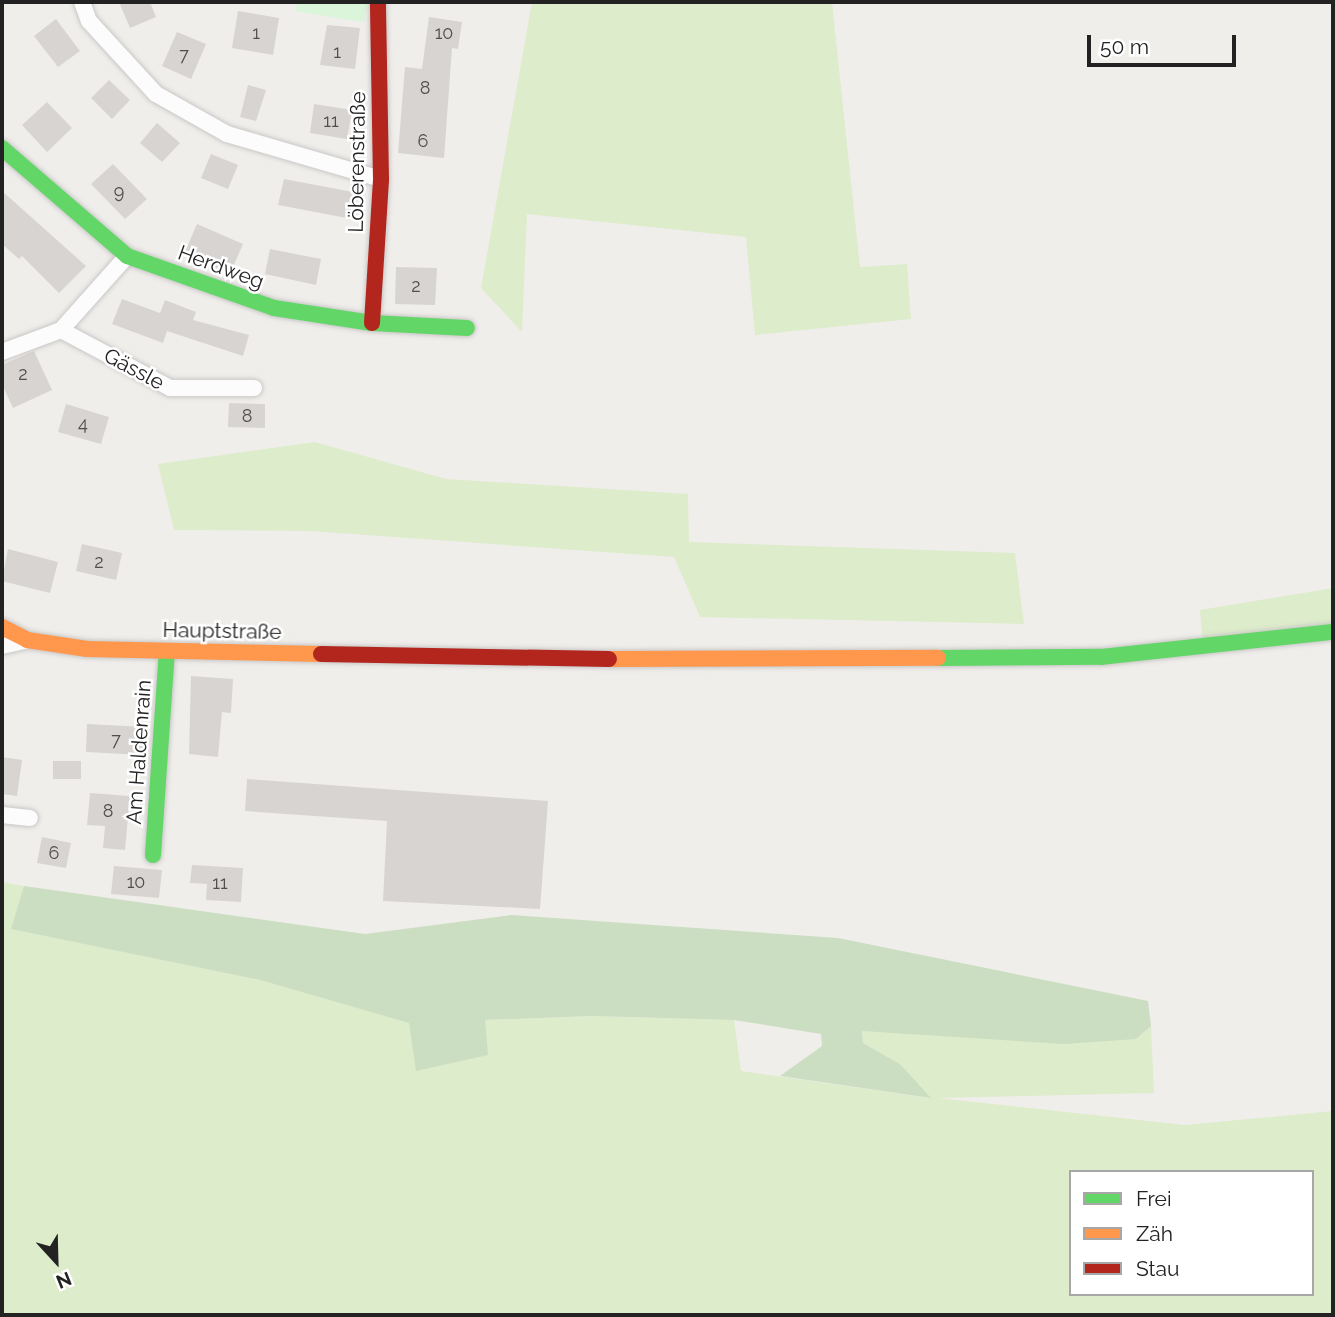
<!DOCTYPE html>
<meta charset="utf-8">
<style>
body{margin:0}
#map{position:relative;width:1335px;height:1317px;overflow:hidden;background:#f0eeeb;font-family:Raleway,sans-serif}
div>[style]{position:absolute}
[style*='--x']{left:calc(var(--x)*1px);top:calc(var(--y)*1px);width:calc(var(--w)*1px);rotate:calc(var(--a)*1deg)}
.grass>*{inset:0;background:#ddeccb}
.forest>*{inset:0;background:#cbdec1}
.park>*{inset:0;background:#daf5da}
.building>*{inset:0;background:#d7d4d2}
.roads{filter:drop-shadow(0 0 2px #c9c8c7) drop-shadow(0 0 2px #c9c8c7)}
.street>*{height:16px;margin:-8px;padding:0 8px;transform-origin:8px;border-radius:8px;background:#fdfcfc}
.fast>*{height:16px;margin:-8px;padding:0 8px;transform-origin:8px;border-radius:8px;background:#63d668}
.slow>*{height:16px;margin:-8px;padding:0 8px;transform-origin:8px;border-radius:8px;background:#ff974d}
.jam>*{height:16px;margin:-8px;padding:0 8px;transform-origin:8px;border-radius:8px;background:#b3261e}
span{translate:-50% -50%;white-space:nowrap;text-align:center;line-height:1.15;-webkit-text-stroke:5px #fff;paint-order:stroke}
.number-label{font-size:18px;color:#4f4e4e}
.number-label span{-webkit-text-stroke-width:0}
.street-label{font-size:21px;color:#222}
.frame{position:absolute;inset:0;border:4px solid #222;pointer-events:none}
.legend{position:absolute;left:1069px;top:1170px;width:245px;height:126px;box-sizing:border-box;background:#fff;border:2px solid #a7a7a7;margin:0;padding:9px 12px;list-style:none;font-size:21px;color:#222}
.legend li{display:flex;align-items:center;gap:14px;height:35px}
.legend b{width:35px;border:2px solid #a7a7a7}
.north{position:absolute;left:21px;top:1226px;width:70px;height:70px;-webkit-text-stroke:5px #fff;paint-order:stroke;rotate:158deg;font-size:19px;font-weight:700;line-height:28px;text-align:center;color:#222}
.north::after{content:'';display:block;margin:auto;width:24px;height:32px;background:#222;clip-path:polygon(50% 0,100% 100%,50% 72%,0 100%)}
.scale{position:absolute;left:1087px;top:35px;width:149px;height:32px;box-sizing:border-box;border:4px solid #222;border-top:0;padding-left:9px;font-size:21px;line-height:24px;white-space:nowrap;color:#222;-webkit-text-stroke:5px #fff;paint-order:stroke}
</style>
<div id="map">
<div class="grass">
<div style="clip-path:polygon(532px 2px,832px 2px,860px 267px,907px 264px,911px 319px,755px 335px,746px 237px,527px 214px,522px 332px,481px 288px)"></div>
<div style="clip-path:polygon(315px 442px,446px 479px,688px 494px,689px 542px,1015px 553px,1024px 624px,700px 617px,674px 557px,310px 531px,174px 530px,158px 464px)"></div>
<div style="clip-path:polygon(1333px 588px,1333px 632px,1203px 647px,1200px 610px)"></div>
<div style="clip-path:polygon(evenodd,2px 882px,24px 886px,12px 929px,260px 980px,410px 1023px,593px 1016px,734px 1020px,741px 1071px,930px 1098px,900px 1064px,863px 1043px,862px 1031px,1136px 1039px,1151px 1026px,1154px 1093px,938px 1098px,1185px 1125px,1333px 1111px,1333px 1315px,2px 1315px,2px 882px,1071px 1172px,1312px 1172px,1312px 1294px,1071px 1294px,1071px 1172px)"></div>
</div>
<div class="forest">
<div style="clip-path:polygon(24px 886px,365px 934px,511px 915px,838px 938px,1148px 1001px,1151px 1026px,1136px 1039px,1064px 1044px,862px 1031px,863px 1043px,900px 1064px,931px 1098px,780px 1076px,822px 1046px,821px 1034px,734px 1020px,593px 1016px,485px 1020px,488px 1055px,416px 1071px,409px 1023px,260px 980px,11px 929px)"></div>
</div>
<div class="park">
<div style="clip-path:polygon(297px 2px,368px 2px,364px 22px,295px 11px)"></div>
</div>
<div class="building">
<div style="clip-path:polygon(119px 2px,150px 2px,156px 17px,130px 28px)"></div>
<div style="clip-path:polygon(238px 11px,279px 18px,273px 55px,232px 48px)"></div>
<div style="clip-path:polygon(429px 17px,462px 22px,458px 49px,452px 48px,444px 158px,398px 153px,405px 67px,422px 69px)"></div>
<div style="clip-path:polygon(56px 19px,80px 51px,58px 67px,34px 36px)"></div>
<div style="clip-path:polygon(327px 25px,360px 28px,355px 69px,320px 65px)"></div>
<div style="clip-path:polygon(177px 32px,206px 44px,191px 79px,162px 66px)"></div>
<div style="clip-path:polygon(109px 80px,130px 100px,112px 119px,91px 98px)"></div>
<div style="clip-path:polygon(248px 85px,266px 90px,256px 121px,240px 117px)"></div>
<div style="clip-path:polygon(47px 102px,72px 128px,47px 152px,22px 125px)"></div>
<div style="clip-path:polygon(314px 104px,352px 110px,347px 139px,310px 133px)"></div>
<div style="clip-path:polygon(157px 123px,180px 143px,162px 162px,140px 143px)"></div>
<div style="clip-path:polygon(211px 154px,238px 165px,228px 189px,201px 178px)"></div>
<div style="clip-path:polygon(113px 164px,147px 199px,125px 219px,91px 184px)"></div>
<div style="clip-path:polygon(284px 179px,358px 193px,352px 219px,278px 205px)"></div>
<div style="clip-path:polygon(2px 191px,86px 266px,59px 293px,22px 256px,19px 259px,2px 244px)"></div>
<div style="clip-path:polygon(197px 224px,243px 244px,230px 274px,184px 254px)"></div>
<div style="clip-path:polygon(270px 249px,321px 259px,316px 285px,265px 274px)"></div>
<div style="clip-path:polygon(396px 267px,437px 268px,435px 305px,395px 304px)"></div>
<div style="clip-path:polygon(122px 299px,160px 313px,165px 300px,196px 312px,193px 320px,249px 335px,243px 356px,167px 331px,163px 343px,112px 324px)"></div>
<div style="clip-path:polygon(34px 351px,52px 390px,13px 408px,2px 384px,2px 365px)"></div>
<div style="clip-path:polygon(229px 403px,265px 404px,265px 428px,228px 427px)"></div>
<div style="clip-path:polygon(66px 404px,109px 417px,101px 444px,58px 432px)"></div>
<div style="clip-path:polygon(82px 544px,122px 553px,116px 580px,76px 571px)"></div>
<div style="clip-path:polygon(8px 549px,58px 562px,50px 593px,2px 581px)"></div>
<div style="clip-path:polygon(191px 676px,233px 679px,231px 713px,222px 712px,218px 757px,189px 754px)"></div>
<div style="clip-path:polygon(87px 724px,146px 727px,145px 755px,86px 752px)"></div>
<div style="clip-path:polygon(2px 757px,22px 760px,17px 796px,2px 794px)"></div>
<div style="clip-path:polygon(53px 761px,81px 761px,81px 779px,53px 779px)"></div>
<div style="clip-path:polygon(247px 779px,548px 801px,540px 909px,383px 901px,387px 821px,245px 811px)"></div>
<div style="clip-path:polygon(90px 793px,130px 796px,125px 850px,103px 848px,105px 826px,87px 825px)"></div>
<div style="clip-path:polygon(42px 837px,71px 843px,66px 868px,37px 863px)"></div>
<div style="clip-path:polygon(192px 865px,243px 868px,241px 902px,206px 900px,207px 884px,190px 883px)"></div>
<div style="clip-path:polygon(114px 866px,162px 870px,159px 898px,111px 894px)"></div>
</div>
<div class="roads">
<div class="street">
<div style="--x:82;--y:2;--w:20;--a:70"></div>
<div style="--x:89;--y:21;--w:99;--a:47.5"></div>
<div style="--x:156;--y:94;--w:81;--a:29.4"></div>
<div style="--x:227;--y:134;--w:160;--a:16.3"></div>
<div style="--x:61;--y:330;--w:123;--a:28"></div>
<div style="--x:170;--y:388;--w:84;--a:0"></div>
<div style="--x:2;--y:352;--w:63;--a:-20.4"></div>
<div style="--x:61;--y:330;--w:99;--a:-48.3"></div>
<div style="--x:2;--y:646;--w:26;--a:-13"></div>
<div style="--x:2;--y:815;--w:28;--a:6"></div>
</div>
<div class="fast">
<div style="--x:2;--y:148;--w:165;--a:40.8"></div>
<div style="--x:127;--y:256;--w:156;--a:19.5"></div>
<div style="--x:274;--y:308;--w:99;--a:8.7"></div>
<div style="--x:372;--y:323;--w:95;--a:3"></div>
<div style="--x:938;--y:658;--w:163;--a:-0.4"></div>
<div style="--x:1101;--y:657;--w:233;--a:-6.2"></div>
<div style="--x:153;--y:855;--w:204;--a:-86.1"></div>
</div>
<div class="slow">
<div style="--x:2;--y:627;--w:28;--a:27"></div>
<div style="--x:27;--y:640;--w:61;--a:8.5"></div>
<div style="--x:87;--y:649;--w:234;--a:1.2"></div>
<div style="--x:609;--y:659;--w:329;--a:-0.2"></div>
</div>
<div class="jam">
<div style="--x:372;--y:323;--w:144;--a:-86.4"></div>
<div style="--x:381;--y:179;--w:177;--a:-91"></div>
<div style="--x:321;--y:654;--w:288;--a:1"></div>
</div>
</div>
<div class="number-label">
<span style="left:256px;top:33px">1</span>
<span style="left:444px;top:33px">10</span>
<span style="left:337px;top:52px">1</span>
<span style="left:184px;top:55px">7</span>
<span style="left:425px;top:88px">8</span>
<span style="left:331px;top:121px">11</span>
<span style="left:423px;top:141px">6</span>
<span style="left:119px;top:192px">9</span>
<span style="left:416px;top:286px">2</span>
<span style="left:23px;top:374px">2</span>
<span style="left:247px;top:416px">8</span>
<span style="left:83px;top:424px">4</span>
<span style="left:99px;top:562px">2</span>
<span style="left:116px;top:740px">7</span>
<span style="left:108px;top:811px">8</span>
<span style="left:54px;top:853px">6</span>
<span style="left:136px;top:882px">10</span>
<span style="left:220px;top:883px">11</span>
</div>
<div class="street-label">
<span style="left:357px;top:162px;rotate:-89deg">Löberenstraße</span>
<span style="left:221px;top:267px;rotate:20deg">Herdweg</span>
<span style="left:134px;top:369px;rotate:28deg">Gässle</span>
<span style="left:222px;top:631px;rotate:1deg">Hauptstraße</span>
<span style="left:139px;top:752px;rotate:-86deg">Am Haldenrain</span>
</div>
<div class="frame"></div>
<ul class="legend">
<li><b style="height:9px;background:#63d668"></b>Frei</li>
<li><b style="height:9px;background:#ff974d"></b>Zäh</li>
<li><b style="height:9px;background:#b3261e"></b>Stau</li>
</ul>
<div class="north">N</div>
<div class="scale">50 m</div>
</div>
